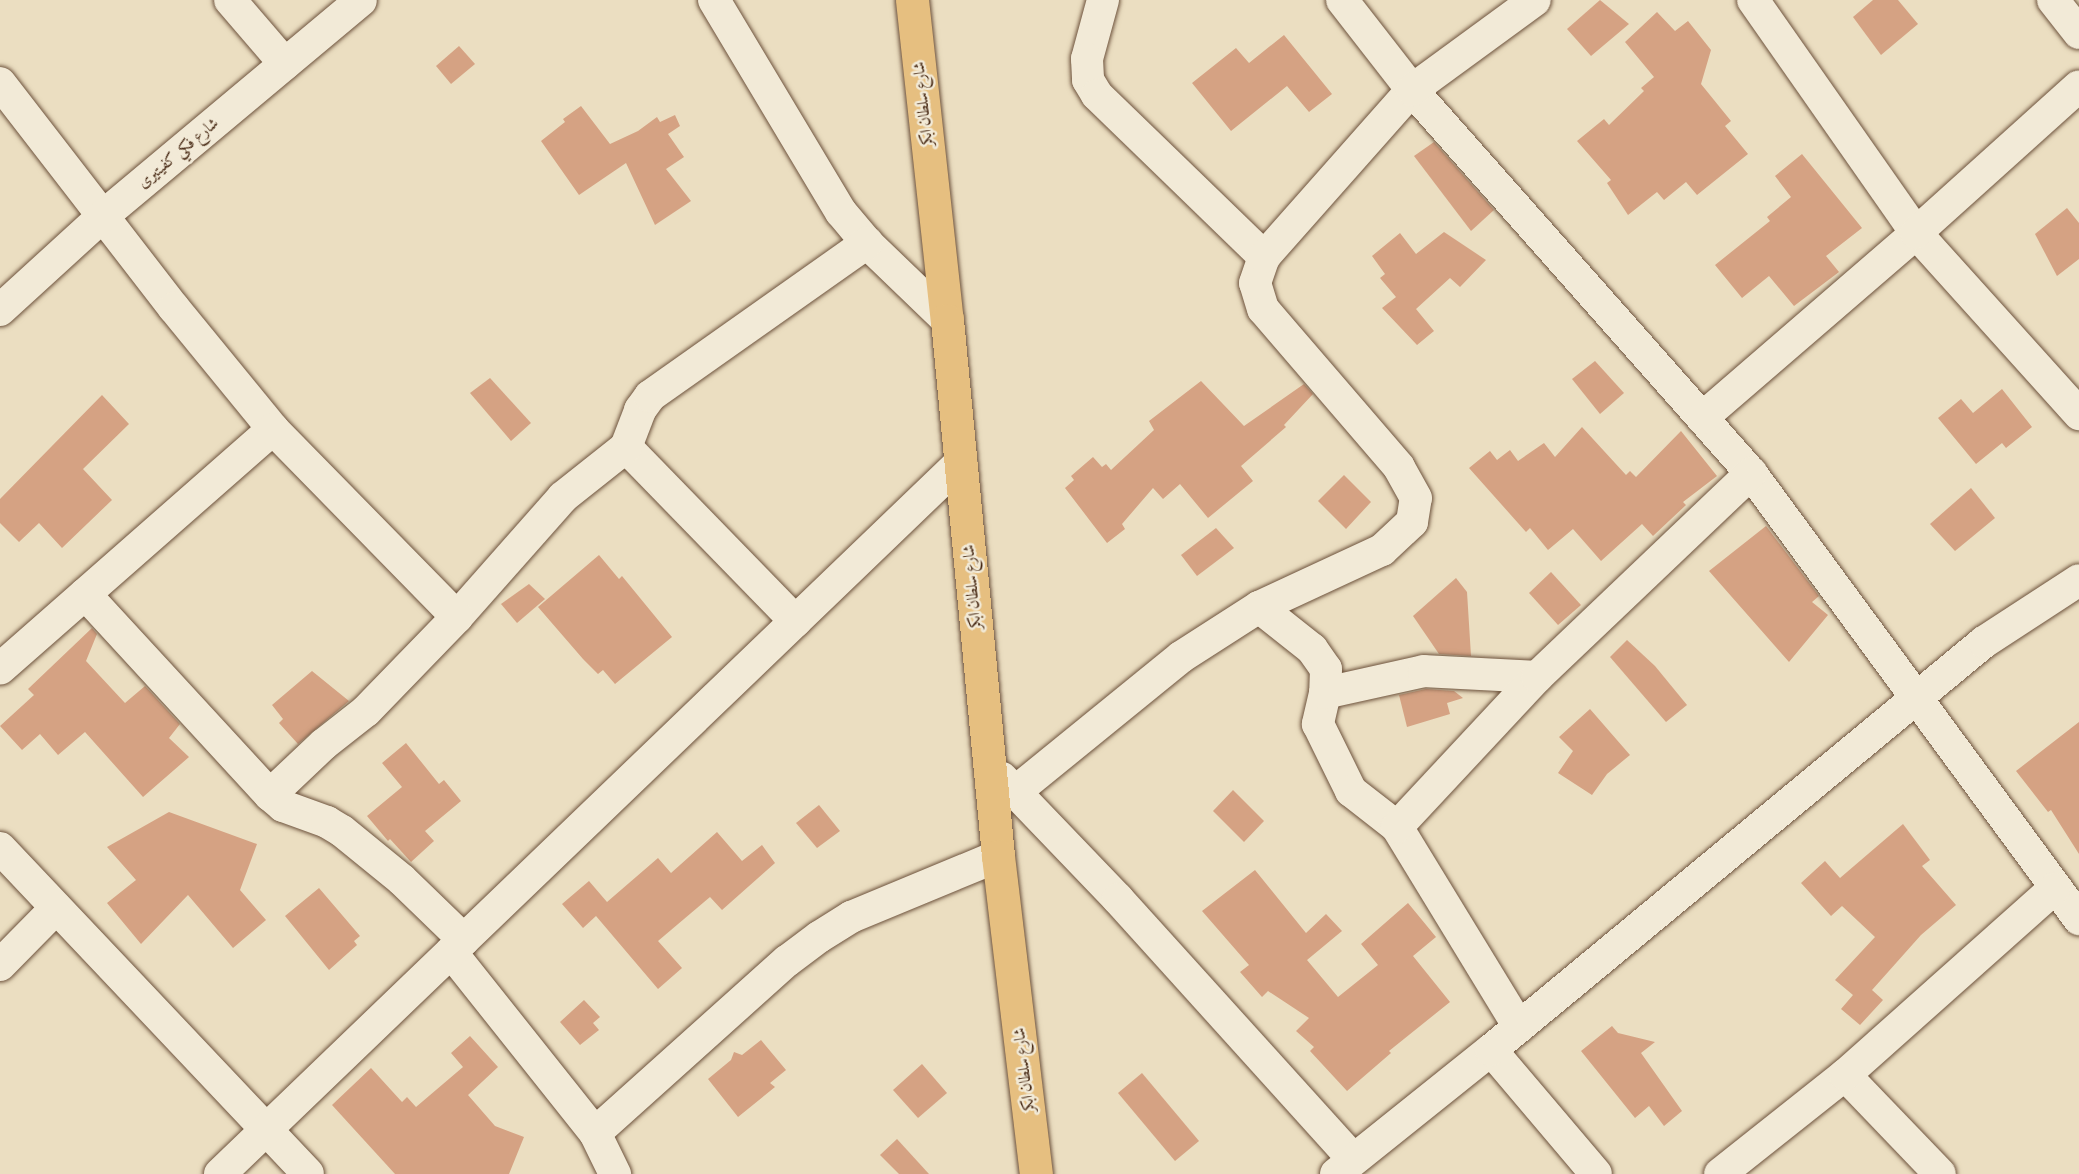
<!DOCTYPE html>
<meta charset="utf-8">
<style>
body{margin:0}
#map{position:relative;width:2079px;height:1174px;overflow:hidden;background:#ebdec1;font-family:Alegreya,Amiri,serif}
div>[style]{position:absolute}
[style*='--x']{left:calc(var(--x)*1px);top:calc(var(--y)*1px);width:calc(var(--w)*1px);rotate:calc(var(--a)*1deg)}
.building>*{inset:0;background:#d5a283}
.roads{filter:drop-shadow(0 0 2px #6d523c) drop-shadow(0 0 2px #6d523c)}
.minor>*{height:32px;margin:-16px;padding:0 16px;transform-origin:16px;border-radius:16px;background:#f2ead7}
.highway>*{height:33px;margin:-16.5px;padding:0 16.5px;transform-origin:16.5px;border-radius:16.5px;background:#e6bf80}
span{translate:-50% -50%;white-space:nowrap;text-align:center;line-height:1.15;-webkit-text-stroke:5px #f2ead7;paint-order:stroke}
.street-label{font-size:16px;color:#43240f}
</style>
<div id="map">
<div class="building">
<div style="clip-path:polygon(1600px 0,1629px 24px,1591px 56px,1567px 29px)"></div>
<div style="clip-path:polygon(1873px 0,1898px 0,1918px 24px,1881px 55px,1853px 17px)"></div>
<div style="clip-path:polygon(1657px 12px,1675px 31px,1688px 21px,1711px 50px,1701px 84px,1731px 121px,1725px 126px,1748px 154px,1697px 195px,1686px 182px,1664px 200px,1657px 192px,1628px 215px,1607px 183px,1611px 180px,1577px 141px,1604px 119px,1609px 125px,1644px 91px,1641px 88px,1654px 77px,1625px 42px)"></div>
<div style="clip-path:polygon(1284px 35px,1332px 94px,1309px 112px,1287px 86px,1231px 131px,1192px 83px,1236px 48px,1249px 63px)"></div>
<div style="clip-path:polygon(459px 46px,475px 64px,451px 84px,436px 66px)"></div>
<div style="clip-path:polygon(581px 106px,610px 144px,638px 131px,657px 117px,660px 122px,675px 115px,680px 126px,668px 134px,684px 157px,666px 169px,691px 201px,655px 225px,626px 163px,579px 195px,541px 141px,565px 122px,563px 119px)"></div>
<div style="clip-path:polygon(1434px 142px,1494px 210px,1471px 231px,1414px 156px)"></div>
<div style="clip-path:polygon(1802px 154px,1862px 228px,1826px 256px,1839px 272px,1794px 306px,1769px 276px,1742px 298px,1715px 265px,1770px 221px,1767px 217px,1791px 197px,1775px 176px)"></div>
<div style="clip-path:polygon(2067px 208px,2079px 223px,2079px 259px,2057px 276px,2035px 234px)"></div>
<div style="clip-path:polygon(1444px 232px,1486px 260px,1460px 287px,1450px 278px,1416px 309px,1434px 331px,1417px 345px,1382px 308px,1396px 297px,1380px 278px,1385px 274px,1372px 256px,1400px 233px,1416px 254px)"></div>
<div style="clip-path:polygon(1595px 361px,1624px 393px,1600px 414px,1572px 379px)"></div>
<div style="clip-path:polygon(490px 378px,531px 423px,511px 441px,470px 393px)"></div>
<div style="clip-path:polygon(1201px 381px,1244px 426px,1304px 384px,1313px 394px,1284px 425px,1286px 427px,1241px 466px,1253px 481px,1208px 518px,1180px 484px,1163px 499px,1153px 488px,1122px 524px,1125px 529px,1107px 543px,1065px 488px,1074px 480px,1071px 476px,1093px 457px,1102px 467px,1106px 464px,1111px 470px,1154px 430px,1149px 421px)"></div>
<div style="clip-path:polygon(2002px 389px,2032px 427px,2006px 448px,2002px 443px,1976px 464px,1938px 418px,1961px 399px,1973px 413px)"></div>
<div style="clip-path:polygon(102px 395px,129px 424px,83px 469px,112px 500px,62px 548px,39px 523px,19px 542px,0 523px,0 499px)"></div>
<div style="clip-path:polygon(1582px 427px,1626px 475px,1630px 471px,1636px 477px,1681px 431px,1717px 476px,1683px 502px,1686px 505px,1653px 536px,1642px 524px,1601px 561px,1573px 529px,1548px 550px,1530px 528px,1526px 532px,1469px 468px,1490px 451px,1497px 460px,1510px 450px,1518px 461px,1544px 443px,1555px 457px)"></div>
<div style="clip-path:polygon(1344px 475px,1371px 502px,1346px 529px,1318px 501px)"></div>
<div style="clip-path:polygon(1971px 488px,1995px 518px,1955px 551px,1930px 524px)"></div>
<div style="clip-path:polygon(1766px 526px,1819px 596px,1812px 602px,1828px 615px,1789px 662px,1709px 571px)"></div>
<div style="clip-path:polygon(1216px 528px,1234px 548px,1197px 576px,1181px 555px)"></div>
<div style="clip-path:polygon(599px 555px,619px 579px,622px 576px,672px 637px,615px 684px,603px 670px,598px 674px,583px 659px,538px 607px)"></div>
<div style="clip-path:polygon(1551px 572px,1581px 605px,1558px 625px,1529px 593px)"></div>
<div style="clip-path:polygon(1456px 578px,1467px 592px,1471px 656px,1439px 654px,1413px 616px)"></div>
<div style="clip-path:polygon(529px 584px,545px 599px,517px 623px,501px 604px)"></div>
<div style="clip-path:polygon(92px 628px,97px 634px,86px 661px,125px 703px,145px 686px,180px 724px,169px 738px,189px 757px,143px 797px,85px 732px,58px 755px,40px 734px,22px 750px,0 726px,34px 695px,28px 689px)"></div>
<div style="clip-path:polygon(1627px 640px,1655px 666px,1687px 705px,1666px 722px,1610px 657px)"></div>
<div style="clip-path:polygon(312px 671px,349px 701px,298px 744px,279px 723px,283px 719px,272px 705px)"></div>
<div style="clip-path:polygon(1426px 689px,1454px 691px,1463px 698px,1447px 703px,1450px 714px,1407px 727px,1399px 695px)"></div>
<div style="clip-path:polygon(1590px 709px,1630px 755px,1607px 774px,1592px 795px,1558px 773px,1573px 751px,1559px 737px)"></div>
<div style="clip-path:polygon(2079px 722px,2079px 854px,2051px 810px,2048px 812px,2016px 771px)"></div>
<div style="clip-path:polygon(406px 743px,439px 784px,444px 780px,461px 801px,425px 831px,434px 841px,411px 862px,390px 839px,388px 841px,367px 816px,402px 787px,382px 763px)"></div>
<div style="clip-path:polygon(1233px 790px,1264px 821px,1244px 842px,1213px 811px)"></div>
<div style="clip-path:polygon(819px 805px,840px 831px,817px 848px,796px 823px)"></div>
<div style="clip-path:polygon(169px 812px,257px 844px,240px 890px,266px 920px,233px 948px,188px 895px,141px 944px,107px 903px,136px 880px,107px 847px)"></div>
<div style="clip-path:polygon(1903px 824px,1930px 860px,1922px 866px,1956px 905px,1921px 935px,1872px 990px,1883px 1000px,1860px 1025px,1841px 1009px,1853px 995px,1835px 980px,1875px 937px,1842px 906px,1831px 916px,1801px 883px,1825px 861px,1840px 878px)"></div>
<div style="clip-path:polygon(717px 832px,742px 861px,762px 845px,775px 863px,722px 910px,710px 897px,658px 941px,682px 968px,658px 989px,596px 916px,583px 928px,562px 904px,589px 881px,607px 902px,658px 858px,671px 873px)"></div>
<div style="clip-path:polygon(1255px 870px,1306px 933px,1326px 914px,1342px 931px,1307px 960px,1338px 997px,1378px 965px,1361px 944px,1408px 903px,1436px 937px,1413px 956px,1450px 1002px,1389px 1051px,1391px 1053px,1347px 1091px,1310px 1051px,1314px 1047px,1296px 1031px,1309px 1018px,1268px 991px,1262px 997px,1240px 972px,1249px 965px,1202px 911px)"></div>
<div style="clip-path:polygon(319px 888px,360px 936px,354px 941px,357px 945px,329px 970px,285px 916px)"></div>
<div style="clip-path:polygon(584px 1000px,600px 1017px,593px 1023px,599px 1030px,580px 1045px,560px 1022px)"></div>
<div style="clip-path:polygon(1612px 1026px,1618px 1033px,1655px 1042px,1641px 1053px,1682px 1111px,1664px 1126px,1649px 1106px,1635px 1118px,1581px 1051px)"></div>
<div style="clip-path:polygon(470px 1036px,498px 1067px,468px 1095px,495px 1126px,524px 1137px,509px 1174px,395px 1174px,332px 1105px,371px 1068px,402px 1102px,407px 1097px,416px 1107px,463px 1067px,451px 1053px)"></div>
<div style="clip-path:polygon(761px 1040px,786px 1070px,770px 1083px,775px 1087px,738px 1117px,708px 1079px,731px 1060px,734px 1052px,742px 1055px)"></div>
<div style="clip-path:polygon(922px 1064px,947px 1093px,918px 1118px,893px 1090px)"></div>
<div style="clip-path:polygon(1142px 1073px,1199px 1141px,1175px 1161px,1118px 1093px)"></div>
<div style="clip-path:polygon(897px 1139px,929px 1174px,899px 1174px,880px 1155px)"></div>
</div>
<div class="roads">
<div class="minor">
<div style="--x:230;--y:0;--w:84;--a:49.3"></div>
<div style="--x:714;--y:0;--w:247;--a:59.1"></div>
<div style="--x:841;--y:212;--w:40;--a:50"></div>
<div style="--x:867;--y:243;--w:111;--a:43.9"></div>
<div style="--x:1103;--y:0;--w:61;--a:105.2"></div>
<div style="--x:1087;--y:59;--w:21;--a:87"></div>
<div style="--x:1088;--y:80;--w:17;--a:59"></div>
<div style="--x:1097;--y:95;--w:233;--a:44.1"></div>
<div style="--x:1342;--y:0;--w:114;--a:52.1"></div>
<div style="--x:1412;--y:90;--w:511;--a:48.49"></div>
<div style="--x:1751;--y:473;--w:554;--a:53.67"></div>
<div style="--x:1753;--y:0;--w:284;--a:55"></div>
<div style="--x:1916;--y:233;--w:244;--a:48"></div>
<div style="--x:2053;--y:0;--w:42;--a:51.8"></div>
<div style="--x:0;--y:83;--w:284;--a:52.3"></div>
<div style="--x:174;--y:308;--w:156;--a:50.7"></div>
<div style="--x:273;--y:429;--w:363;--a:138.7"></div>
<div style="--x:0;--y:310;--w:139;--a:-42.4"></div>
<div style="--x:103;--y:216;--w:336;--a:-39.9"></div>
<div style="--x:1702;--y:418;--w:283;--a:-40.8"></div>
<div style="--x:1916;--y:233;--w:219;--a:-42"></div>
<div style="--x:626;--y:447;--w:243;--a:45.8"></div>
<div style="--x:85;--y:594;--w:273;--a:47.4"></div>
<div style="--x:270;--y:795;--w:17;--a:40"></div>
<div style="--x:283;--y:806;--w:47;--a:20"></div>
<div style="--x:327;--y:822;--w:17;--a:31"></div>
<div style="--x:342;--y:831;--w:77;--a:39.2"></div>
<div style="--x:402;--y:880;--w:86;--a:44.1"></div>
<div style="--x:1259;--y:607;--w:68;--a:38.4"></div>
<div style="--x:1312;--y:649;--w:24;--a:55"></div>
<div style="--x:1326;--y:669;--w:24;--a:92"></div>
<div style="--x:1325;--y:693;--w:32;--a:103"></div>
<div style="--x:1318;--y:724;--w:75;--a:63.8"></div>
<div style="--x:1351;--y:791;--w:58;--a:38"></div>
<div style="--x:1397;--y:827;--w:234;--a:58.6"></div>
<div style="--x:457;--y:617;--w:160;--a:-48.5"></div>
<div style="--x:563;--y:497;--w:80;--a:-38.4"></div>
<div style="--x:626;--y:447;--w:40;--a:-69"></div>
<div style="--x:640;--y:410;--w:17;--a:-54"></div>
<div style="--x:650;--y:396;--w:266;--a:-35.2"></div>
<div style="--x:1325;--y:693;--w:101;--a:-12.5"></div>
<div style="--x:1424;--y:671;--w:113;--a:3"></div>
<div style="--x:1002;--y:778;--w:168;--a:46.2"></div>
<div style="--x:1118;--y:899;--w:350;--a:47.9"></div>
<div style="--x:1015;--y:792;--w:214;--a:-39.1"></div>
<div style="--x:1181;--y:657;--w:93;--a:-32.7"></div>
<div style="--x:1259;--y:607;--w:136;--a:-24.9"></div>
<div style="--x:1382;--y:550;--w:41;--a:-43"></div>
<div style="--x:1412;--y:522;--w:24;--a:-81"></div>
<div style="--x:1416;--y:498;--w:35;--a:-119"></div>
<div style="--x:1399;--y:467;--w:208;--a:-130.7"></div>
<div style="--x:1263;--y:309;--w:27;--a:-107"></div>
<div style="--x:1255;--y:283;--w:28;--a:-71"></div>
<div style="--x:1264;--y:257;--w:223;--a:-48.5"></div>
<div style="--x:1412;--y:90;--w:152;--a:-36.2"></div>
<div style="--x:270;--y:795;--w:74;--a:-43.4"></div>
<div style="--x:324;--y:744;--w:53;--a:-38.2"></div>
<div style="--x:366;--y:711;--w:131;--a:-45.9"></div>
<div style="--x:457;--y:617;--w:263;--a:-134.4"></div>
<div style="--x:1397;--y:827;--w:205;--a:-47"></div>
<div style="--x:1537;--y:677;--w:296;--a:-43.6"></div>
<div style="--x:0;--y:848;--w:448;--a:46.6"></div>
<div style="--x:451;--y:952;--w:231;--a:51.5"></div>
<div style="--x:595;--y:1133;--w:46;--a:64"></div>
<div style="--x:0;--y:965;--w:80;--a:-45.5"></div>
<div style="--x:1491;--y:1050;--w:162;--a:49.7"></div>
<div style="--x:1845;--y:1075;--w:137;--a:46.2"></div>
<div style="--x:595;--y:1133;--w:258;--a:-41.9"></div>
<div style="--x:787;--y:961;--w:40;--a:-37"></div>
<div style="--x:819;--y:937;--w:38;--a:-32"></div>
<div style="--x:851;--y:917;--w:159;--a:-22.5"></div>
<div style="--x:220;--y:1174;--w:1028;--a:-43.86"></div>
<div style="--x:1336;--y:1174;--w:198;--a:-38.7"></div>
<div style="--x:1491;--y:1050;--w:640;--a:-39.61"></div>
<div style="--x:1984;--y:642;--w:113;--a:-33.1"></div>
<div style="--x:1720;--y:1174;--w:159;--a:-38.4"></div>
<div style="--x:1845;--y:1075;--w:280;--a:-41.7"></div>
</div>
<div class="highway">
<div style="--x:912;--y:0;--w:322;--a:83.8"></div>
<div style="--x:947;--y:320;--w:538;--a:84.56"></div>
<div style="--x:998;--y:856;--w:320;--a:83.2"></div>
</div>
</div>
<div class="street-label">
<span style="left:923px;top:104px;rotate:-96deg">شارع سلطان ابكر</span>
<span style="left:178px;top:153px;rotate:-40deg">شارع فكي كفيتيرى</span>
<span style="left:972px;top:587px;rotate:-95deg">شارع سلطان ابكر</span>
<span style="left:1024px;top:1070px;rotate:-97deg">شارع سلطان ابكر</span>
</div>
</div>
